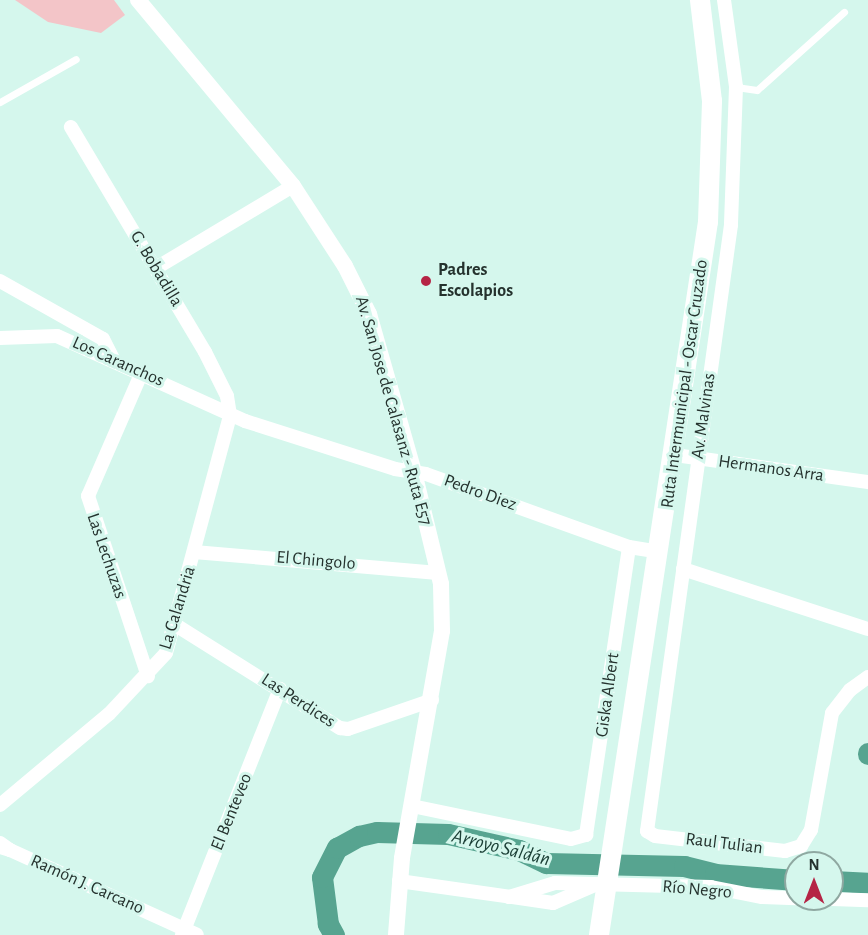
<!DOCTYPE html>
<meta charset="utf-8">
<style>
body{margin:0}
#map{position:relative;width:868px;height:935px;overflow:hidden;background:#d5f7ed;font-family:"Alegreya Sans",sans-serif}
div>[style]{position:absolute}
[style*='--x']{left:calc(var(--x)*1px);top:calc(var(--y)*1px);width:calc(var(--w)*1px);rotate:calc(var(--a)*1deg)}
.green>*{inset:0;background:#f3c5c8}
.river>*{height:21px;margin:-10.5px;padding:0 10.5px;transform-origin:10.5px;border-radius:10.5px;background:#57a490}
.service>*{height:7px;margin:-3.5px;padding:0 3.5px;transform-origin:3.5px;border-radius:3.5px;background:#fff}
.minor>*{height:14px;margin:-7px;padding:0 7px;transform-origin:7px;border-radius:7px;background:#fff}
.tertiary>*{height:16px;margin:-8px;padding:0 8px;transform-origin:8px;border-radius:8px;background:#fff}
.secondary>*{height:20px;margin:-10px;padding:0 10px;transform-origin:10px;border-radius:10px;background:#fff}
.dots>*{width:16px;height:16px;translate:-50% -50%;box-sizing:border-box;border:3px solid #d5f7ed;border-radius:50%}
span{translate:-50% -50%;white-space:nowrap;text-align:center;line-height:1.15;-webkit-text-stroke:6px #d5f7ed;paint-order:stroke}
.street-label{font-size:18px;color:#25322e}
.poi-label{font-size:18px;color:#25322e;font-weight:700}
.left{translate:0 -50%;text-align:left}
.water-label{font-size:20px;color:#1c4037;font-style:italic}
.north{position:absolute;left:784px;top:851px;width:60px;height:60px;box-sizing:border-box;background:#d5f7ed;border:2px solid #8fa8a1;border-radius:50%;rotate:0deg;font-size:16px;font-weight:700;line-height:24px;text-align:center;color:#25322e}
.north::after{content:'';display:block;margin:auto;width:21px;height:27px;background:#b52445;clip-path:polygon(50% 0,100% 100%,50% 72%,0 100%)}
</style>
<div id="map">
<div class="green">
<div style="clip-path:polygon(15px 0,114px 0,125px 15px,101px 33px,48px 22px)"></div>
</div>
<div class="river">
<div style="--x:868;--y:753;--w:1;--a:90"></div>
<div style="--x:832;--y:881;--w:36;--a:3"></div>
<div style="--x:334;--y:935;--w:13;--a:-119"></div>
<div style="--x:328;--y:924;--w:47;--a:-97.3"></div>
<div style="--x:322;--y:877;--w:33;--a:-63"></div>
<div style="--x:337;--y:848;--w:25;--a:-29"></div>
<div style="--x:359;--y:836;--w:18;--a:-13"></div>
<div style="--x:377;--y:832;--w:71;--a:1.6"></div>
<div style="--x:448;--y:834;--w:73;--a:12.7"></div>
<div style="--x:519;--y:850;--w:30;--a:26"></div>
<div style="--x:546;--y:863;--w:138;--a:1.2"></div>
<div style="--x:684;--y:866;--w:32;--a:14"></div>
<div style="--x:715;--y:874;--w:81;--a:4.2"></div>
</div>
<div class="service">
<div style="--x:736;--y:87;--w:21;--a:8"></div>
<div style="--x:757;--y:90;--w:117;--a:-41.9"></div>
<div style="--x:0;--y:102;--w:87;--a:-29.5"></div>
</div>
<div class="minor">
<div style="--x:724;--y:0;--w:88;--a:82.1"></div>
<div style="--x:736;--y:87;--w:138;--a:92.1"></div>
<div style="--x:731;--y:225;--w:612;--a:97.89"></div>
<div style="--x:647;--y:831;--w:9;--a:32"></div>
<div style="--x:655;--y:836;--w:131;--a:6.6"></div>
<div style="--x:785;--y:851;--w:17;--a:-17"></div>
<div style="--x:801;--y:846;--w:19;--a:-58"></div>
<div style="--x:811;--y:830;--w:119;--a:-79.8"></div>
<div style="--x:832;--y:713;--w:29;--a:-52"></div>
<div style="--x:850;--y:690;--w:22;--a:-36"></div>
<div style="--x:156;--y:268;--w:160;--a:-30.9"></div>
<div style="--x:0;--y:281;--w:118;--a:29.4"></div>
<div style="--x:103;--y:339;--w:22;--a:63"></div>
<div style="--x:0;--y:338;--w:57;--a:-2"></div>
<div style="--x:57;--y:336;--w:206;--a:24.3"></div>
<div style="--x:245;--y:421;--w:157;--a:17.7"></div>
<div style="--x:395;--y:469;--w:31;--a:9"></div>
<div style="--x:426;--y:474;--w:216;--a:19.8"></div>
<div style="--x:629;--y:547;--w:31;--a:9"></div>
<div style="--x:142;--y:372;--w:135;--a:113.5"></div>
<div style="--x:88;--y:496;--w:190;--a:71.6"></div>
<div style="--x:675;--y:455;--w:195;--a:8"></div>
<div style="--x:194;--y:552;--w:245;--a:4.9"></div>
<div style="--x:683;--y:569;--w:194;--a:18"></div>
<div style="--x:174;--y:624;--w:196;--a:32.1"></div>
<div style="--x:340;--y:728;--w:8;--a:7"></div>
<div style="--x:348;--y:729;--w:89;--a:-19"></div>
<div style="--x:0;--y:805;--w:142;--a:-39.9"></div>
<div style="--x:109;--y:714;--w:83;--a:-46.9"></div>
<div style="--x:166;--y:653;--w:246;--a:-74.9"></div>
<div style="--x:230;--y:415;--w:19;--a:-99"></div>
<div style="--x:227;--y:396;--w:49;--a:-116.6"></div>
<div style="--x:205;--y:352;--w:262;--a:-120.8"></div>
<div style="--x:412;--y:806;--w:162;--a:11.7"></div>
<div style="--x:571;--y:839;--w:16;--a:-15"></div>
<div style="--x:586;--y:835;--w:291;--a:-81.5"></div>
<div style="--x:0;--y:843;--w:12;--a:35"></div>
<div style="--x:10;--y:850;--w:10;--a:-163"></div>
<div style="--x:10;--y:850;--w:205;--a:24.4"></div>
<div style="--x:399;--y:881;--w:156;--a:8.1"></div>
<div style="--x:553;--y:903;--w:46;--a:-23.2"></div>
<div style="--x:509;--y:897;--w:48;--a:-16.9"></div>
<div style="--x:555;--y:883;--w:156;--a:1.5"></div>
<div style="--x:711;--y:887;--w:52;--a:11.1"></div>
<div style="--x:762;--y:897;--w:34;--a:2"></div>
<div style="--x:832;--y:899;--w:36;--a:2"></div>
<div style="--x:182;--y:935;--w:265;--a:-68.3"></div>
</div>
<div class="tertiary">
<div style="--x:138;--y:0;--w:242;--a:50.2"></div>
<div style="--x:293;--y:186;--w:95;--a:57"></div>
<div style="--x:345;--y:266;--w:54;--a:63.4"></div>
<div style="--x:369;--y:314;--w:164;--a:74.1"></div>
<div style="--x:414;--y:472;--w:115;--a:76.4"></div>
<div style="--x:441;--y:584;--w:47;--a:88.8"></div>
<div style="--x:442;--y:631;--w:230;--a:100"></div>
<div style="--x:402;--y:858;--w:77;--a:94.5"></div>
</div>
<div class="secondary">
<div style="--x:599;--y:935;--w:721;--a:-81.31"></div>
<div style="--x:708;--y:222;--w:121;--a:-88.1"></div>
<div style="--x:712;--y:101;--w:102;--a:-96.8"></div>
</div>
<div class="dots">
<div style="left:426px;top:281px;background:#b52445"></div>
</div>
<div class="street-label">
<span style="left:156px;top:269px;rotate:59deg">G. Bobadilla</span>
<span style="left:118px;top:362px;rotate:24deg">Los Caranchos</span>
<span style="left:685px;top:384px;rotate:-82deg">Ruta Intermunicipal - Oscar Cruzado</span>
<span style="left:393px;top:411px;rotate:74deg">Av. San Jose de Calasanz - Ruta E57</span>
<span style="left:704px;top:416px;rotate:-82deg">Av. Malvinas</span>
<span style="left:771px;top:469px;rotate:8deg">Hermanos Arra</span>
<span style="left:480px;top:493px;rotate:20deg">Pedro Diez</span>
<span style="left:106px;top:556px;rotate:71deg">Las Lechuzas</span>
<span style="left:316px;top:561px;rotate:5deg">El Chingolo</span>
<span style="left:178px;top:608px;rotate:-73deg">La Calandria</span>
<span style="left:608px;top:695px;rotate:-82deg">Giska Albert</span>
<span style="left:298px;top:701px;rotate:33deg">Las Perdices</span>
<span style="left:232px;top:812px;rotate:-68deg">El Benteveo</span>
<span style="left:724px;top:844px;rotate:7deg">Raul Tulian</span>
<span style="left:87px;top:885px;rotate:24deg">Ramón J. Carcano</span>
<span style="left:697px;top:890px;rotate:5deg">Río Negro</span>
</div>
<div class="poi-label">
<span class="left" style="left:438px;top:281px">Padres<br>Escolapios</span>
</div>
<div class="water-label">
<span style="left:501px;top:848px;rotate:14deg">Arroyo Saldán</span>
</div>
<div class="north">N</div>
</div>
